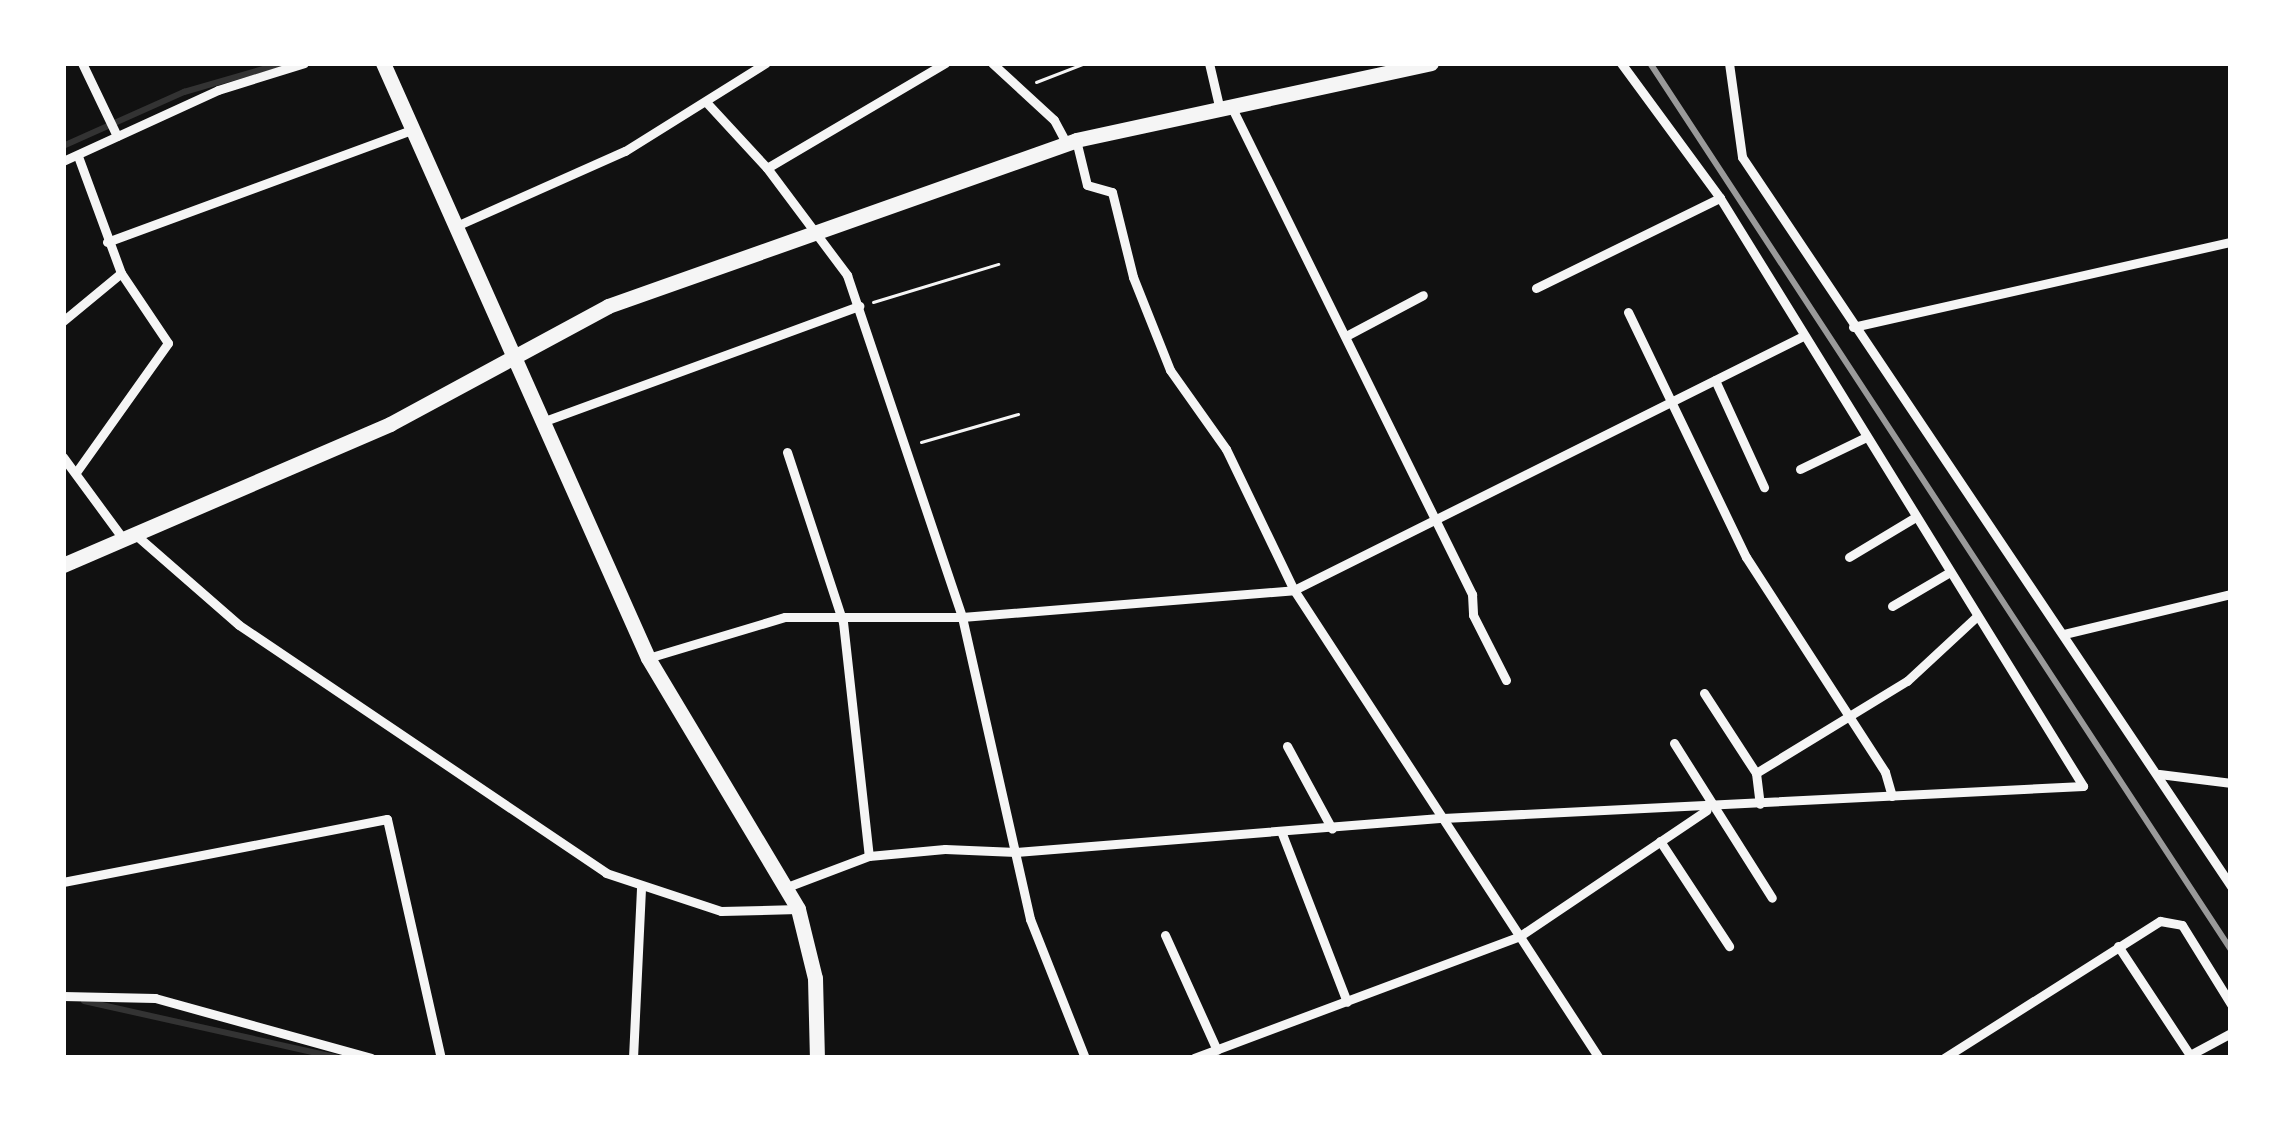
<!DOCTYPE html>
<style>
body{margin:0}
#map{position:relative;width:2294px;height:1121px;overflow:hidden;background:#111;font-family:Signika,sans-serif}
div>[style]{position:absolute}
[style*='--x']{left:calc(var(--x)*1px);top:calc(var(--y)*1px);width:calc(var(--w)*1px);rotate:calc(var(--a)*1deg)}
.stream>*{height:6px;margin:-3px;padding:0 3px;transform-origin:3px;border-radius:3px;background:#333}
.path>*{height:3px;margin:-1.5px;padding:0 1.5px;transform-origin:1.5px;border-radius:1.5px;background:#f5f5f5}
.minor>*{height:9px;margin:-4.5px;padding:0 4.5px;transform-origin:4.5px;border-radius:4.5px;background:#f5f5f5}
.primary>*{height:15px;margin:-7.5px;padding:0 7.5px;transform-origin:7.5px;border-radius:7.5px;background:#f5f5f5}
.rail>*{height:6px;margin:-3px;padding:0 3px;transform-origin:3px;border-radius:3px;background:#9a9a9a}
span{translate:-50% -50%;white-space:nowrap;text-align:center;line-height:1.15;-webkit-text-stroke:12px #fff;paint-order:stroke}
.frame{position:absolute;inset:0;border:66px solid #fff;pointer-events:none}
</style>
<div id="map">
<div class="stream">
<div style="--x:63;--y:146;--w:133;--a:-24.1"></div>
<div style="--x:184;--y:92;--w:104;--a:-16.2"></div>
<div style="--x:84;--y:1001;--w:260;--a:12.6"></div>
</div>
<div class="path">
<div style="--x:1036;--y:82;--w:53;--a:-21.2"></div>
<div style="--x:873;--y:302;--w:131;--a:-16.9"></div>
<div style="--x:921;--y:442;--w:101;--a:-16.1"></div>
</div>
<div class="minor">
<div style="--x:82;--y:63;--w:81;--a:64.4"></div>
<div style="--x:992;--y:63;--w:84;--a:42.6"></div>
<div style="--x:1054;--y:120;--w:26;--a:62"></div>
<div style="--x:1209;--y:63;--w:44;--a:76.9"></div>
<div style="--x:1621;--y:63;--w:167;--a:53.7"></div>
<div style="--x:1720;--y:198;--w:691;--a:58.31"></div>
<div style="--x:1729;--y:63;--w:95;--a:82.1"></div>
<div style="--x:1742;--y:157;--w:878;--a:56.15"></div>
<div style="--x:707;--y:103;--w:88;--a:47.3"></div>
<div style="--x:767;--y:168;--w:134;--a:53.2"></div>
<div style="--x:847;--y:275;--w:361;--a:71.4"></div>
<div style="--x:962;--y:617;--w:310;--a:77.3"></div>
<div style="--x:1030;--y:919;--w:149;--a:68.4"></div>
<div style="--x:1230;--y:104;--w:547;--a:63.72"></div>
<div style="--x:1472;--y:594;--w:21;--a:87"></div>
<div style="--x:1473;--y:615;--w:73;--a:63.1"></div>
<div style="--x:1076;--y:140;--w:46;--a:76.3"></div>
<div style="--x:1087;--y:185;--w:26;--a:16"></div>
<div style="--x:1112;--y:192;--w:88;--a:76.1"></div>
<div style="--x:1133;--y:277;--w:100;--a:68.3"></div>
<div style="--x:1170;--y:370;--w:97;--a:54.7"></div>
<div style="--x:1226;--y:449;--w:157;--a:64.3"></div>
<div style="--x:1294;--y:590;--w:559;--a:56.91"></div>
<div style="--x:63;--y:161;--w:170;--a:-24.6"></div>
<div style="--x:218;--y:90;--w:90;--a:-17.4"></div>
<div style="--x:767;--y:168;--w:207;--a:-30.5"></div>
<div style="--x:454;--y:227;--w:187;--a:-24"></div>
<div style="--x:625;--y:151;--w:166;--a:-32"></div>
<div style="--x:107;--y:242;--w:325;--a:-20.2"></div>
<div style="--x:1536;--y:288;--w:205;--a:-26.1"></div>
<div style="--x:1628;--y:312;--w:272;--a:64.3"></div>
<div style="--x:1746;--y:557;--w:256;--a:57.1"></div>
<div style="--x:1885;--y:772;--w:25;--a:74"></div>
<div style="--x:63;--y:321;--w:75;--a:-39.6"></div>
<div style="--x:1853;--y:327;--w:387;--a:-12.7"></div>
<div style="--x:1346;--y:336;--w:87;--a:-28"></div>
<div style="--x:1715;--y:380;--w:118;--a:65.4"></div>
<div style="--x:542;--y:422;--w:338;--a:-20.1"></div>
<div style="--x:787;--y:452;--w:179;--a:71.8"></div>
<div style="--x:843;--y:622;--w:235;--a:83.7"></div>
<div style="--x:63;--y:457;--w:103;--a:53.7"></div>
<div style="--x:1800;--y:469;--w:71;--a:-25.8"></div>
<div style="--x:77;--y:471;--w:157;--a:-54.6"></div>
<div style="--x:168;--y:343;--w:84;--a:-123.9"></div>
<div style="--x:121;--y:273;--w:125;--a:-110.2"></div>
<div style="--x:137;--y:536;--w:135;--a:41.1"></div>
<div style="--x:239;--y:625;--w:443;--a:34"></div>
<div style="--x:606;--y:873;--w:121;--a:18.3"></div>
<div style="--x:721;--y:911;--w:77;--a:-1.5"></div>
<div style="--x:1849;--y:557;--w:76;--a:-31"></div>
<div style="--x:1892;--y:606;--w:65;--a:-30.5"></div>
<div style="--x:2064;--y:634;--w:172;--a:-13.5"></div>
<div style="--x:648;--y:658;--w:143;--a:-16.7"></div>
<div style="--x:785;--y:617;--w:177;--a:0"></div>
<div style="--x:962;--y:617;--w:333;--a:-4.6"></div>
<div style="--x:1294;--y:590;--w:569;--a:-26.52"></div>
<div style="--x:1704;--y:693;--w:95;--a:57"></div>
<div style="--x:1756;--y:773;--w:31;--a:83"></div>
<div style="--x:1674;--y:743;--w:183;--a:57.7"></div>
<div style="--x:1287;--y:746;--w:94;--a:61.5"></div>
<div style="--x:1756;--y:773;--w:177;--a:-31.4"></div>
<div style="--x:1907;--y:681;--w:93;--a:-42.8"></div>
<div style="--x:2159;--y:774;--w:73;--a:7.1"></div>
<div style="--x:1281;--y:831;--w:183;--a:68.9"></div>
<div style="--x:1660;--y:841;--w:126;--a:56.7"></div>
<div style="--x:63;--y:882;--w:330;--a:-11"></div>
<div style="--x:387;--y:819;--w:245;--a:77.3"></div>
<div style="--x:787;--y:887;--w:88;--a:-20.7"></div>
<div style="--x:869;--y:856;--w:76;--a:-5.3"></div>
<div style="--x:945;--y:849;--w:71;--a:2.4"></div>
<div style="--x:1016;--y:852;--w:428;--a:-4.6"></div>
<div style="--x:1443;--y:818;--w:641;--a:-2.86"></div>
<div style="--x:1165;--y:935;--w:126;--a:65.7"></div>
<div style="--x:2118;--y:946;--w:131;--a:56.6"></div>
<div style="--x:2190;--y:1055;--w:47;--a:-28.2"></div>
<div style="--x:63;--y:996;--w:92;--a:1.2"></div>
<div style="--x:155;--y:998;--w:224;--a:15.5"></div>
<div style="--x:633;--y:1058;--w:171;--a:-87.3"></div>
<div style="--x:1194;--y:1058;--w:348;--a:-20.5"></div>
<div style="--x:1520;--y:936;--w:225;--a:-34"></div>
<div style="--x:1944;--y:1058;--w:256;--a:-32.4"></div>
<div style="--x:2160;--y:921;--w:22;--a:10"></div>
<div style="--x:2182;--y:925;--w:93;--a:58.2"></div>
</div>
<div class="primary">
<div style="--x:383;--y:63;--w:651;--a:65.99"></div>
<div style="--x:648;--y:658;--w:292;--a:59.1"></div>
<div style="--x:798;--y:909;--w:71;--a:76.2"></div>
<div style="--x:815;--y:978;--w:80;--a:88.6"></div>
<div style="--x:63;--y:565;--w:356;--a:-23.3"></div>
<div style="--x:390;--y:424;--w:248;--a:-28.4"></div>
<div style="--x:608;--y:306;--w:497;--a:-19.5"></div>
<div style="--x:1076;--y:140;--w:363;--a:-12.2"></div>
</div>
<div class="rail">
<div style="--x:1650;--y:63;--w:1060;--a:56.77"></div>
</div>
<div class="frame"></div>
</div>
